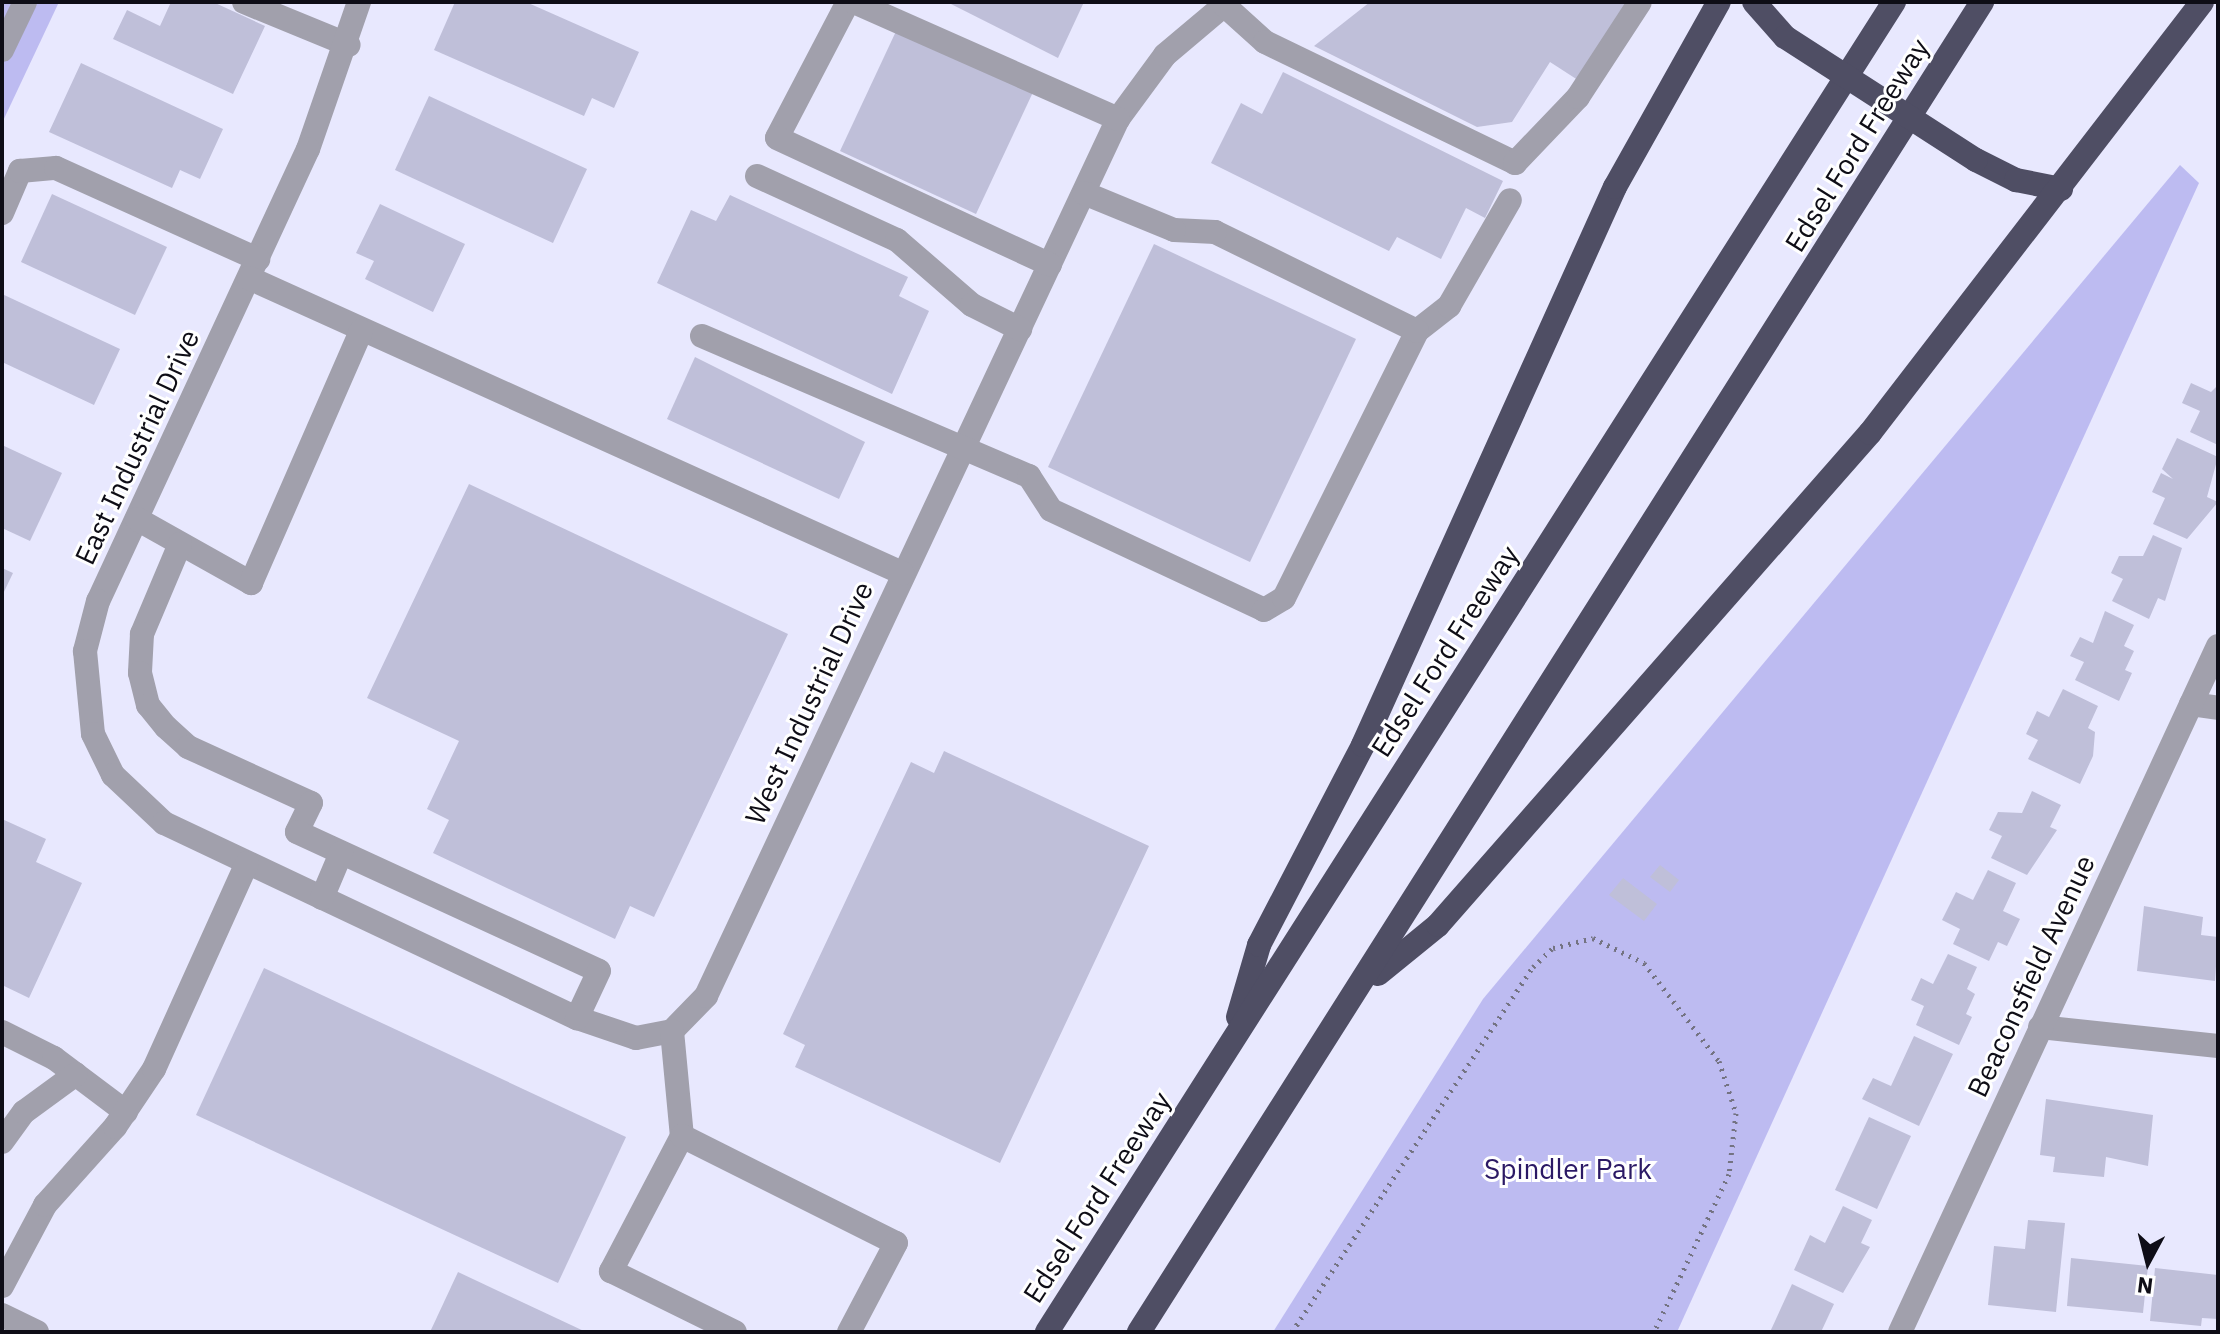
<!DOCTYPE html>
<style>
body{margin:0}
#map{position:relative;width:2220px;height:1334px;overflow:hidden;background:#e8e8fe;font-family:"IBM Plex Sans",sans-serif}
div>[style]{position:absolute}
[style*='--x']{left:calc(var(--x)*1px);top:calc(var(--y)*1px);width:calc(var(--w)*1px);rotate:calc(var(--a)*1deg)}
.green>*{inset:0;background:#bdbbf1}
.building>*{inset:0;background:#bfbfd9}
.path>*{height:5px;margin-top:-2.5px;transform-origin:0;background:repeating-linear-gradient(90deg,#747382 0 2px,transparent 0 8px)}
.minor>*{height:24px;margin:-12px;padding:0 12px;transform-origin:12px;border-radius:12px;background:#a1a0ac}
.highway>*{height:24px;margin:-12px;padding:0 12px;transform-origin:12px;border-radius:12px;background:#4f4e64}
.highway-bridge>*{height:24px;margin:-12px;padding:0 12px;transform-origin:12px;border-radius:12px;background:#4f4e64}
span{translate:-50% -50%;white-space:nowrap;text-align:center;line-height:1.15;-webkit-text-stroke:6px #fff;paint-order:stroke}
.street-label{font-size:28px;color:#0e0d16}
.park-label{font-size:28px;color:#2b1965}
.frame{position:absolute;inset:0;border:4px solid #0e0d16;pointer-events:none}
.north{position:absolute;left:2108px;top:1222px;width:80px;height:80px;-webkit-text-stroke:6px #fff;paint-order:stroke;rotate:187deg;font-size:22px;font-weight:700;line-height:32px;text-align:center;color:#0e0d16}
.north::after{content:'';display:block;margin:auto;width:28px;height:36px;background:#0e0d16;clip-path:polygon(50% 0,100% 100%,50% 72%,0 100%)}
</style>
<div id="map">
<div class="green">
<div style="clip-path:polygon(2px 2px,59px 2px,2px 123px)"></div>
<div style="clip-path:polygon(2180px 165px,2199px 183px,1677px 1332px,1273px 1332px,1483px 999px)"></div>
</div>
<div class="building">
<div style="clip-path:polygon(171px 2px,213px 2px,265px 26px,233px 94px,113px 39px,127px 10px,160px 26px)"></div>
<div style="clip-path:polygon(455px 2px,526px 2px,639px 52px,614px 108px,592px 98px,584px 116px,434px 50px)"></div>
<div style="clip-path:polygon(947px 2px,1084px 2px,1058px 58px)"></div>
<div style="clip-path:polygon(1370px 2px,1634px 2px,1584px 84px,1550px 62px,1512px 122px,1477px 127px,1314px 46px)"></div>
<div style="clip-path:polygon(898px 27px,1034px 90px,976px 214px,840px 151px)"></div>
<div style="clip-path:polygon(81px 63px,223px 129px,200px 179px,180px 170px,172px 188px,49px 132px)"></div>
<div style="clip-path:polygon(1283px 72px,1503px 181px,1485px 218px,1466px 208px,1441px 259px,1397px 237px,1389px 251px,1211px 163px,1241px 103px,1262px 114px)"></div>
<div style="clip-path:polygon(429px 96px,587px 169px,553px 243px,395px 170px)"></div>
<div style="clip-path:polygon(52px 194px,167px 247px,135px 315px,21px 262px)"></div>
<div style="clip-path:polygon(730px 195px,908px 277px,899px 296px,929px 311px,892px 394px,657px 283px,691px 210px,716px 221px)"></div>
<div style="clip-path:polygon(380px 204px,465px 244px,433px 312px,365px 279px,374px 261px,356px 253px)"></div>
<div style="clip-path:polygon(1154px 244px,1356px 339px,1250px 562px,1048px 467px)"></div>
<div style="clip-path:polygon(2px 294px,120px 349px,94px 405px,2px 362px)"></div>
<div style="clip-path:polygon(695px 357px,865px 442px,839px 499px,667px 419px)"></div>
<div style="clip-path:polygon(2191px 383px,2211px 392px,2218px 385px,2218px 445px,2190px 432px,2200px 411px,2182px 403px)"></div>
<div style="clip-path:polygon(2177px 438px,2218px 457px,2207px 497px,2218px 502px,2187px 539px,2153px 524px,2165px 498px,2152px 492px,2161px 473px,2173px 479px,2162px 469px)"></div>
<div style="clip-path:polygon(2px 445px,62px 473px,30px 541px,2px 528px)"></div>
<div style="clip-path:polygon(469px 484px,788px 634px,654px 917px,630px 906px,615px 939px,433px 853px,449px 820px,427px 809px,459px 741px,367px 698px)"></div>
<div style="clip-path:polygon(2153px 535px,2182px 548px,2165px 601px,2158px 598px,2149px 619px,2112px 601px,2123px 579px,2111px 573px,2119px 556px,2143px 556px)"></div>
<div style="clip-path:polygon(2px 568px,13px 573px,2px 596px)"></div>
<div style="clip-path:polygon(2105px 611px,2134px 625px,2124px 646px,2134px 651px,2125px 670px,2132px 673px,2119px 701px,2075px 680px,2084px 662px,2070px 656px,2080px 637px,2093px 643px)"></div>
<div style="clip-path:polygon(2063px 689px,2098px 706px,2088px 728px,2095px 732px,2093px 756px,2080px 784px,2028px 759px,2038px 740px,2026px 734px,2037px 711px,2049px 717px)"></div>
<div style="clip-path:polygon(944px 751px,1149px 846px,1000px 1163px,795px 1067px,805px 1045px,783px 1034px,911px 762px,934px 773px)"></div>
<div style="clip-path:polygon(2032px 791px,2061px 805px,2050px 827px,2057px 830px,2027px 875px,1991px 858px,2002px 836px,1989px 830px,1998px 812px,2022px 813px)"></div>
<div style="clip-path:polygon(2px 819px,46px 839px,36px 862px,82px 883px,29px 998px,2px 985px)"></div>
<div style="clip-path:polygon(1660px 865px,1679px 880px,1670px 892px,1650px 877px)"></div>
<div style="clip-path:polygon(1988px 870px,2016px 883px,2003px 911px,2020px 919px,2007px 946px,1998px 942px,1989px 961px,1953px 944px,1960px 929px,1942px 920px,1956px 892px,1973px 900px)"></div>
<div style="clip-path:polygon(1623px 878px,1657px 904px,1644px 921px,1609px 895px)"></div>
<div style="clip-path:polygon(2144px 906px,2203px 917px,2201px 935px,2218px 937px,2215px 981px,2137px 971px)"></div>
<div style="clip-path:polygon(1948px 954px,1977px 967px,1967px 989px,1975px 994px,1966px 1014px,1972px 1017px,1959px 1045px,1916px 1025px,1924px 1006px,1911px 1000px,1921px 978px,1933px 984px)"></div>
<div style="clip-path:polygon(264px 968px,626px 1137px,558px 1283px,196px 1115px)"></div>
<div style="clip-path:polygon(1914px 1036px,1953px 1054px,1919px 1126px,1862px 1099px,1873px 1078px,1891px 1086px)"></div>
<div style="clip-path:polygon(2046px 1099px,2153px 1115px,2148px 1166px,2106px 1157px,2104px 1177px,2053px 1172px,2055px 1157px,2040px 1155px)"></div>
<div style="clip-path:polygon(1869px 1117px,1911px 1136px,1877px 1209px,1835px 1190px)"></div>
<div style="clip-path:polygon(1843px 1206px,1872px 1220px,1861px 1243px,1870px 1247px,1843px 1293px,1794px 1270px,1810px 1235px,1825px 1243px)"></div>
<div style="clip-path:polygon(2028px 1220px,2065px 1223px,2056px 1312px,1988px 1305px,1994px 1246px,2025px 1249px)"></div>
<div style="clip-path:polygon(2071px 1258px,2148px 1266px,2143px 1313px,2067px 1306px)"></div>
<div style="clip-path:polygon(2155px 1268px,2218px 1275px,2218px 1319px,2202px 1318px,2201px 1326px,2150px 1321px)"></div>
<div style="clip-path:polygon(458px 1272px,586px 1332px,430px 1332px)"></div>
<div style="clip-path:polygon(1792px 1284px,1834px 1304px,1821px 1332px,1770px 1332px)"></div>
</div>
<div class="path">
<div style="--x:1292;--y:1332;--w:437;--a:-56.6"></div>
<div style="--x:1533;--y:967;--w:28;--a:-44"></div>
<div style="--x:1553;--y:948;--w:41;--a:-14"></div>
<div style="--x:1593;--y:938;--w:57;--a:26.1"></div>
<div style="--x:1644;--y:963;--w:123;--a:52.6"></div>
<div style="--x:1719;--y:1061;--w:55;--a:71.9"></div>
<div style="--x:1736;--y:1113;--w:61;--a:96.5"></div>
<div style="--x:1729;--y:1174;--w:175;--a:115.4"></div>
</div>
<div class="minor">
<div style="--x:244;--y:2;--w:113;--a:22.3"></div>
<div style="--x:359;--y:2;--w:156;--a:109.1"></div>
<div style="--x:308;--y:149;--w:498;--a:114.9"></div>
<div style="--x:98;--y:601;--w:52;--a:104.6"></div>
<div style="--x:85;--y:651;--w:83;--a:84.5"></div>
<div style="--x:93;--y:734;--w:46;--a:64"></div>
<div style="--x:113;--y:775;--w:70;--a:43.3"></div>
<div style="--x:164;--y:823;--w:457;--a:25.3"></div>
<div style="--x:577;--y:1018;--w:62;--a:18.7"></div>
<div style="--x:636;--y:1038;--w:37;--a:-11"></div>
<div style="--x:672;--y:1031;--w:49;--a:-45.8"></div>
<div style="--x:706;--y:996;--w:969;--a:-64.84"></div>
<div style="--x:1118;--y:119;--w:79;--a:-53.7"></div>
<div style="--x:1165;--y:55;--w:82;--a:-40.1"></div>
<div style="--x:848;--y:2;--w:153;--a:117.6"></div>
<div style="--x:777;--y:138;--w:301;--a:24.9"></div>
<div style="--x:854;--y:2;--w:289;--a:23.9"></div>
<div style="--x:1224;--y:5;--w:55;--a:42.1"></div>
<div style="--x:1265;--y:42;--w:278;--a:25.8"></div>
<div style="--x:1515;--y:163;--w:91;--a:-46.3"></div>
<div style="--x:1578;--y:97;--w:113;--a:-56.9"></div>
<div style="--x:2;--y:50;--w:53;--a:-64.4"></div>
<div style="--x:757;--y:176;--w:154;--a:24.6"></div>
<div style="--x:897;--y:240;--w:99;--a:40.9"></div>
<div style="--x:972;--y:305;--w:54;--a:26.6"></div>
<div style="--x:2;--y:213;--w:46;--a:-66.8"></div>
<div style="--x:20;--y:171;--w:36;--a:-5"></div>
<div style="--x:56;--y:168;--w:222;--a:24.3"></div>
<div style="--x:249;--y:278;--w:717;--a:24.31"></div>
<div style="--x:1417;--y:331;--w:41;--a:-38"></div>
<div style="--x:1449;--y:306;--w:122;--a:-60.1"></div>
<div style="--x:702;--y:336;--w:356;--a:23.2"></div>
<div style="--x:1029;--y:476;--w:40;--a:57.1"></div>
<div style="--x:1051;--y:510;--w:235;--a:25.1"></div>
<div style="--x:1264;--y:610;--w:23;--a:-31"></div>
<div style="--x:1284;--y:598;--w:298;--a:-63.5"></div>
<div style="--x:1417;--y:331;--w:225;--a:-153.9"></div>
<div style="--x:1215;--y:232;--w:41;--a:-177.2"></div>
<div style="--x:1174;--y:230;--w:97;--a:-157.7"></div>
<div style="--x:137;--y:519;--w:131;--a:29.3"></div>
<div style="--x:251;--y:583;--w:275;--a:-66.4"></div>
<div style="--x:180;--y:544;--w:98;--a:112.9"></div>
<div style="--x:142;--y:634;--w:39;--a:93"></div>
<div style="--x:140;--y:673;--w:33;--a:76"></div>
<div style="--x:148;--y:705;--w:28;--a:51"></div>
<div style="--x:166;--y:727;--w:30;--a:42"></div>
<div style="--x:188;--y:747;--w:135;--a:24.5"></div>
<div style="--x:311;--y:803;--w:32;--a:116"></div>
<div style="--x:297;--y:832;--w:332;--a:24.7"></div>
<div style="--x:599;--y:971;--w:52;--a:115.1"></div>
<div style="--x:2191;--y:704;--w:27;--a:8"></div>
<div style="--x:322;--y:898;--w:49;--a:-67.1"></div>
<div style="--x:2040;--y:1027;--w:179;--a:6.1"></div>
<div style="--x:672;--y:1031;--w:105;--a:84.6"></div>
<div style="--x:682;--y:1136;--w:153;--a:117.7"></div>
<div style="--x:611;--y:1271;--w:138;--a:26.2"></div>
<div style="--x:2;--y:1032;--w:58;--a:26.6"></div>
<div style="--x:54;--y:1058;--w:90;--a:36.9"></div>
<div style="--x:682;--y:1136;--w:239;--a:26.6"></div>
<div style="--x:896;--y:1243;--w:101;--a:117.8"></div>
<div style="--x:2;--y:1142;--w:37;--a:-54"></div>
<div style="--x:24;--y:1112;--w:64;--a:-36.2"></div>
<div style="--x:2;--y:1286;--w:92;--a:-62"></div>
<div style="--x:45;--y:1205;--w:105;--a:-48.1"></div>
<div style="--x:115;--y:1127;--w:70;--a:-56.1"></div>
<div style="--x:154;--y:1069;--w:226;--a:-65.7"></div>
<div style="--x:2;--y:1315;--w:39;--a:26"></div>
<div style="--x:1900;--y:1332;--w:756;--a:-65.13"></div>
</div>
<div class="highway">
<div style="--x:1754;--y:2;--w:47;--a:48.5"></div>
<div style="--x:1976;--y:160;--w:45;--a:26.6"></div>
<div style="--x:2016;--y:180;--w:46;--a:11.3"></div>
<div style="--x:1378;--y:974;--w:77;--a:-39.2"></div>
<div style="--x:1438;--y:925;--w:655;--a:-48.72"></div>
<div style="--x:1870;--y:433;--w:544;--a:-52.39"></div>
<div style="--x:1238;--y:1017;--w:75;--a:-73.7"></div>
<div style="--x:1259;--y:945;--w:225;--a:-62.5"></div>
<div style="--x:1363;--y:745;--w:612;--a:-65.7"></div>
<div style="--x:1615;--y:187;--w:212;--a:-60.7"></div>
<div style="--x:1047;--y:1332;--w:1577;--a:-57.51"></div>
<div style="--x:1139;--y:1332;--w:1575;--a:-57.63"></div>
</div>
<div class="highway-bridge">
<div style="--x:1785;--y:37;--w:227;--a:32.8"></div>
</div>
<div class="street-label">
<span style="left:1857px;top:145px;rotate:-58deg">Edsel Ford Freeway</span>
<span style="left:137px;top:447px;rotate:-65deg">East Industrial Drive</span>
<span style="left:1445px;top:651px;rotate:-57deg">Edsel Ford Freeway</span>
<span style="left:809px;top:703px;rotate:-65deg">West Industrial Drive</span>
<span style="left:2031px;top:976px;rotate:-65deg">Beaconsfield Avenue</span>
<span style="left:1097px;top:1197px;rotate:-57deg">Edsel Ford Freeway</span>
</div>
<div class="park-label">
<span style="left:1568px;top:1169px">Spindler Park</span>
</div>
<div class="frame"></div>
<div class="north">N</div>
</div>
